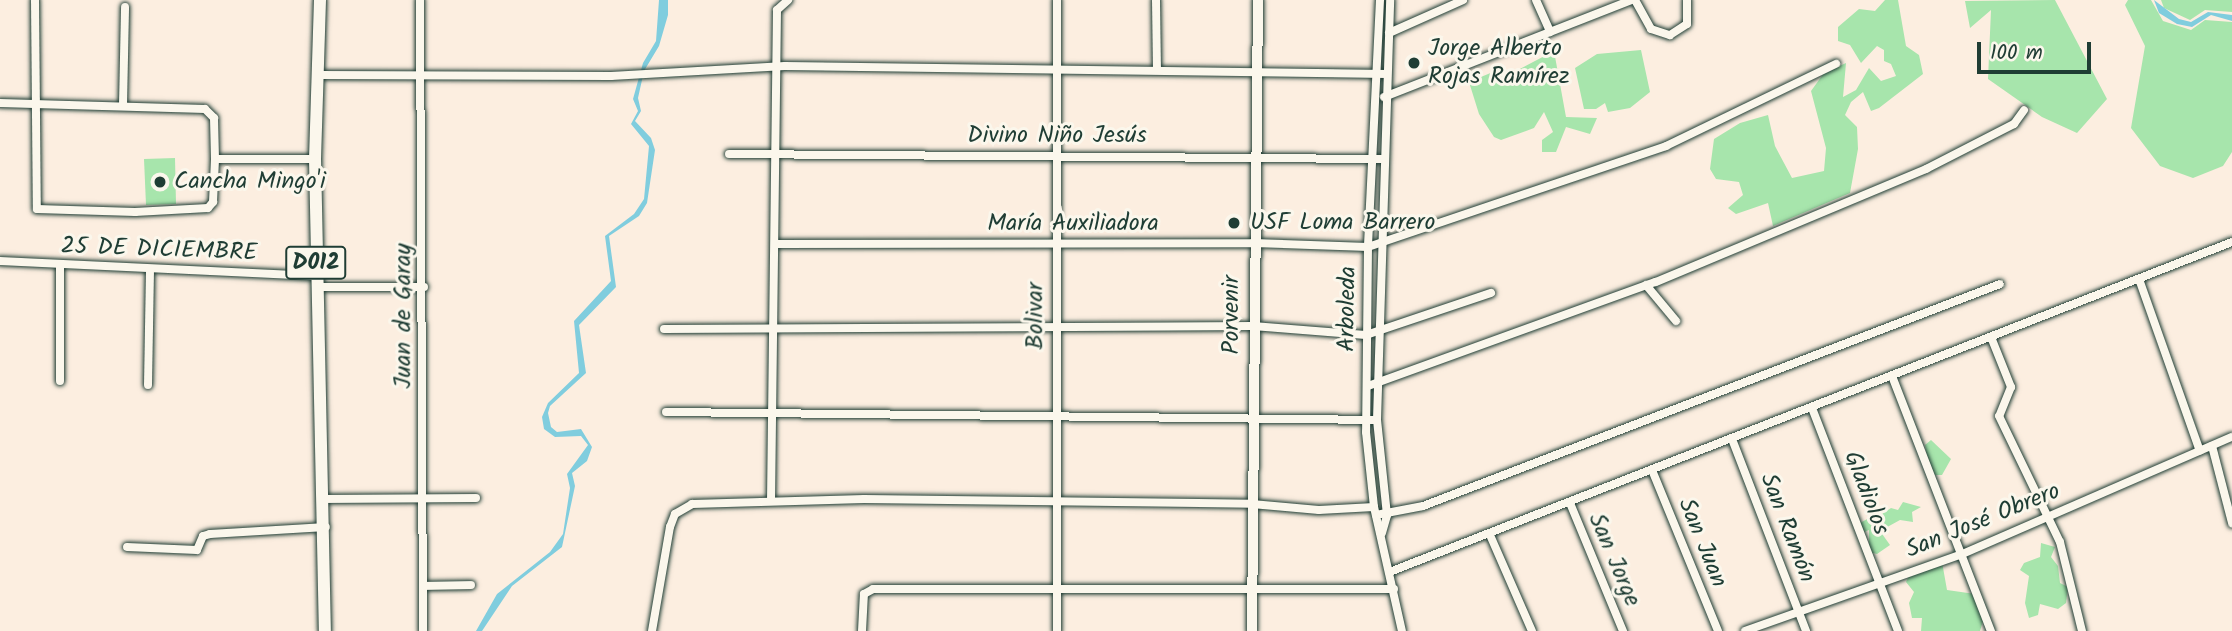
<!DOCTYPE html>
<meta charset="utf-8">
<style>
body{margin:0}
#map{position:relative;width:2232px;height:631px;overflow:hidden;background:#fceee0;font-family:Kalam,sans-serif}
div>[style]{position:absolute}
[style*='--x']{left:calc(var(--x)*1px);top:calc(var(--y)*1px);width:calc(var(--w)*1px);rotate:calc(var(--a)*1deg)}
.green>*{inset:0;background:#a7e5ac}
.water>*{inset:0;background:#80cdde}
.roads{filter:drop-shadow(0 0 2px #1f3d34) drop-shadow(0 0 2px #1f3d34)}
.minor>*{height:8px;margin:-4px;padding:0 4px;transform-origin:4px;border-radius:4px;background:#fbf7ec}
.tertiary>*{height:10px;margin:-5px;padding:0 5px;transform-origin:5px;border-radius:5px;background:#fbf7ec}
.primary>*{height:12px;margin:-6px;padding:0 6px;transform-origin:6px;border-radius:6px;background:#fbf7ec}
.dots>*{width:19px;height:19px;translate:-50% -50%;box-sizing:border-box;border:4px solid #fbf7ec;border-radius:50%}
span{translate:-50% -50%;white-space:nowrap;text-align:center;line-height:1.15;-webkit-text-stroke:6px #fbf7ec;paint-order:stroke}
.shield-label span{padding:2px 5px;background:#fbf7ec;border:2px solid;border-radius:5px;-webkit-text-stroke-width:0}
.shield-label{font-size:23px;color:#1f3d34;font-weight:700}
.poi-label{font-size:24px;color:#1f3d34}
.left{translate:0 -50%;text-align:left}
.street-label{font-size:24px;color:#1f3d34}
.scale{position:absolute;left:1977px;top:42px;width:114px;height:32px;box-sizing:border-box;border:4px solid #1f3d34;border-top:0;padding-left:9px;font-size:21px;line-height:24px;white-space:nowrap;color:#1f3d34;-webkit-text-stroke:5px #fbf7ec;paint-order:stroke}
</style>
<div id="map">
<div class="green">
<div style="clip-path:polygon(1885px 0,1898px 0,1906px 46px,1919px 55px,1923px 74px,1879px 108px,1871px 111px,1863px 92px,1851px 102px,1845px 115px,1857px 127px,1858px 149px,1850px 193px,1773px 226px,1768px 203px,1736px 214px,1728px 208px,1743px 195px,1739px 182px,1716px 179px,1710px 169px,1714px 139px,1740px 123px,1768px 115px,1775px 146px,1792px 178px,1824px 171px,1826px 148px,1811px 91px,1824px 73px,1846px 63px,1843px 97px,1856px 90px,1869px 68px,1881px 81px,1896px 76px,1891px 64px,1884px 61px,1884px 50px,1877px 46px,1861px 63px,1850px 45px,1838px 41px,1838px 27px,1859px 9px,1875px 11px)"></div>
<div style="clip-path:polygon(2055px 0,2107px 99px,2077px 133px,2042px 117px,1988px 79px,1991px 10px,1970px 28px,1965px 1px)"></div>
<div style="clip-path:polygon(2128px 0,2151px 0,2163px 21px,2191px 30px,2205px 20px,2232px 22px,2232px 152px,2223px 166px,2193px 178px,2160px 166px,2131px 128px,2145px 46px,2125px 5px)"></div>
<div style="clip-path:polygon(2161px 0,2232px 0,2232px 12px,2205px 10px,2190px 20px,2164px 8px)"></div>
<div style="clip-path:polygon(1641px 50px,1650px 92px,1630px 108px,1608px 112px,1605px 103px,1596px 109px,1584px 109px,1575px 68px,1597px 54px)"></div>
<div style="clip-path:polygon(1554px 51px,1566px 117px,1597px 118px,1590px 134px,1566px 127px,1556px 152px,1542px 152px,1542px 140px,1553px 132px,1544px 112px,1534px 128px,1501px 140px,1494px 137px,1479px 114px,1469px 82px,1500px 69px,1514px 72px)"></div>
<div style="clip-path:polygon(175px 158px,176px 204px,146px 205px,144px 159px)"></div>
<div style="clip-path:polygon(1931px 440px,1951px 459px,1942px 475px,1935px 475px,1927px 457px,1925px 445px)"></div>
<div style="clip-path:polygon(1903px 502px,1921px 507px,1912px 512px,1913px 522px,1900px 520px,1880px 531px,1890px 545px,1877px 554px,1869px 552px,1869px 530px,1859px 534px,1858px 524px,1871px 517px,1874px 508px,1882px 514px,1891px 508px,1898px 510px)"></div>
<div style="clip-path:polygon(2041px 543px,2055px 547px,2051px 557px,2058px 566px,2060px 583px,2068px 587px,2066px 603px,2058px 609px,2040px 604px,2038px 615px,2029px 618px,2025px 603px,2029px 576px,2020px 570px,2024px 563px,2040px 557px)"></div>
<div style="clip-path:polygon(1942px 562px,1947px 590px,1975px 594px,1983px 621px,1980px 631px,1921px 631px,1922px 618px,1912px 618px,1909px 603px,1914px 592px,1906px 582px,1912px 569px)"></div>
</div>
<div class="water">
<div style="clip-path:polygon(659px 0,668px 0,668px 15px,659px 46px,644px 71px,638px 98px,641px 111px,635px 121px,651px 138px,655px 150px,647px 203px,639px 216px,609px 236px,616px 287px,579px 325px,586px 373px,550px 406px,548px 413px,551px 427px,557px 432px,581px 429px,592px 447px,587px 461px,572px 473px,575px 486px,562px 547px,512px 586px,482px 631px,476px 631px,497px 594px,550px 552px,563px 534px,570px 488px,567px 474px,588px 445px,581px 436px,555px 437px,544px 429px,542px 417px,548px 403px,579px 373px,574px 321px,611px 281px,605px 236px,634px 214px,644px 199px,649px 146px,631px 124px,638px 111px,633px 99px,643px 63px,656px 41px)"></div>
<div style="clip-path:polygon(2154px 0,2179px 19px,2191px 22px,2208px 12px,2232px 15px,2232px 21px,2211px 15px,2192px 27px,2177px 24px,2159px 13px)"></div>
</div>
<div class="roads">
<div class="minor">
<div style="--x:35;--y:0;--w:209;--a:89.5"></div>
<div style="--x:37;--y:209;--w:98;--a:1.8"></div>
<div style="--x:135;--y:212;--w:73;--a:-3.1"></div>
<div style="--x:208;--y:208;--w:8;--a:-50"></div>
<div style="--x:213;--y:202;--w:43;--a:-87.3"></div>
<div style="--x:420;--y:0;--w:631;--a:89.73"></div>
<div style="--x:1057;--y:0;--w:631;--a:90"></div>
<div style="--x:1156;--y:0;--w:69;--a:89.2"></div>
<div style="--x:1380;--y:0;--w:247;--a:92.8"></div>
<div style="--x:1368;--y:247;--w:185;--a:90.6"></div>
<div style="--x:1366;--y:432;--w:75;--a:83.9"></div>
<div style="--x:1374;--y:507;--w:127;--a:77.3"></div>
<div style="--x:1536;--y:0;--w:35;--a:66"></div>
<div style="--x:1635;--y:0;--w:33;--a:61"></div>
<div style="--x:1651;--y:29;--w:20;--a:18"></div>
<div style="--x:1670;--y:35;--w:20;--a:-33"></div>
<div style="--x:1687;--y:24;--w:24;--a:-90"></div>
<div style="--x:1389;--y:33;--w:81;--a:-24"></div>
<div style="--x:318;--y:75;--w:293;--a:0.2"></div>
<div style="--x:611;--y:76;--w:174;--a:-3.3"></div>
<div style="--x:785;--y:66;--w:602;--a:0.76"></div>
<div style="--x:1384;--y:97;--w:266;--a:-21.4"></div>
<div style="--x:0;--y:103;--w:205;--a:1.7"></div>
<div style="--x:205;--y:109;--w:13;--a:45"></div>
<div style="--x:214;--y:118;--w:41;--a:88.6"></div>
<div style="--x:215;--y:159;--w:100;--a:0"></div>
<div style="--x:123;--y:105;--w:98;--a:-88.8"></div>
<div style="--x:729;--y:154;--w:655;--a:0.44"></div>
<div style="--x:777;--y:244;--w:476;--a:-0.1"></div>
<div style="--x:1253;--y:243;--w:115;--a:2"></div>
<div style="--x:1368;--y:247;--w:315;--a:-18.7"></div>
<div style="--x:1666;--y:146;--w:189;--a:-25.8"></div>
<div style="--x:0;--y:261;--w:316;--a:2.7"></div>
<div style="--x:60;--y:267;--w:114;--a:90"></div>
<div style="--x:2139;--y:279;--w:182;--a:70.5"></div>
<div style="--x:1646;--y:285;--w:47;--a:50.2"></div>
<div style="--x:317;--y:287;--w:107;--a:0"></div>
<div style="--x:664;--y:329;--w:589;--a:-0.29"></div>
<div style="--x:1253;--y:326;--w:113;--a:4.6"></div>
<div style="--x:1366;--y:335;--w:132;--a:-18.6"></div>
<div style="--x:1991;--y:337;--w:54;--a:68.2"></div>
<div style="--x:2011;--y:387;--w:31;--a:112"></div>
<div style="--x:1999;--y:416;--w:140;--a:64.2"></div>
<div style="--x:2060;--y:542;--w:92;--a:76.1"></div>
<div style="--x:1892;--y:376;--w:274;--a:68.8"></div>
<div style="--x:148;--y:385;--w:116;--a:-89"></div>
<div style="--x:1368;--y:386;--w:306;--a:-19.9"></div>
<div style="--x:1656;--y:282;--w:293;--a:-22.7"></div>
<div style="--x:1926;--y:169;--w:99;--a:-27.1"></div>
<div style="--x:2014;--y:124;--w:17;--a:-54"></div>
<div style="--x:1812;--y:408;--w:239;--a:68.9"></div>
<div style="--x:666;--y:412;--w:711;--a:0.64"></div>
<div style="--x:1732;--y:439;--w:206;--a:68.9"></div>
<div style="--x:2212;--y:446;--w:80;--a:75.4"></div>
<div style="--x:1652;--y:470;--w:174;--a:67.7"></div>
<div style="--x:325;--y:499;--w:151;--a:-0.4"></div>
<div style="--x:771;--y:501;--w:491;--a:-89.3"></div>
<div style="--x:777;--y:10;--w:15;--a:-42"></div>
<div style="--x:1570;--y:503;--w:139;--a:67.5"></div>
<div style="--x:1376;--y:515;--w:48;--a:-10.8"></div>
<div style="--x:1423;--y:506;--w:618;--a:-21.04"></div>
<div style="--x:1382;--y:533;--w:19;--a:-74"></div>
<div style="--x:1387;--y:515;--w:96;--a:-96"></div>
<div style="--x:1377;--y:420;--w:420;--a:-88.2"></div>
<div style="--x:1490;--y:535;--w:105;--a:66.4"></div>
<div style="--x:127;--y:547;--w:70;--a:2.5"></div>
<div style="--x:197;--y:550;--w:15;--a:-67"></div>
<div style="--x:203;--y:536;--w:7;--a:-16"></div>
<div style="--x:210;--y:534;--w:116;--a:-3.5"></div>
<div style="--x:1392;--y:571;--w:902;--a:-21.39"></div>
<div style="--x:424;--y:586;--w:47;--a:-1.2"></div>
<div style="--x:652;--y:631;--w:106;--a:-80.2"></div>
<div style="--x:670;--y:527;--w:14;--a:-69"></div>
<div style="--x:675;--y:514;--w:20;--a:-30"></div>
<div style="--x:692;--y:504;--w:172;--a:-1.7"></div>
<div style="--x:864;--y:499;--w:388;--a:0.7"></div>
<div style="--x:1252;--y:504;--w:67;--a:5.1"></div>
<div style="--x:1319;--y:510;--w:55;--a:-3.1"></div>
<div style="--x:862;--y:631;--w:37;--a:-87"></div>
<div style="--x:864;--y:594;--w:10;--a:-29"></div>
<div style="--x:873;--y:589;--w:521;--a:0"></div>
<div style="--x:1745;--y:631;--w:228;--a:-19.5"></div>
<div style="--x:1960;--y:555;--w:296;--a:-23.5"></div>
</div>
<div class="tertiary">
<div style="--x:1252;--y:631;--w:631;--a:-89.46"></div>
</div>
<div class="primary">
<div style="--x:320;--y:0;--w:159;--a:91.8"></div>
<div style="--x:315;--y:159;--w:472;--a:88.8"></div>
</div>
</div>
<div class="dots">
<div style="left:1414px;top:63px;background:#1f3d34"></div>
<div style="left:160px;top:182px;background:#1f3d34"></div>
<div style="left:1234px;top:223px;background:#1f3d34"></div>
</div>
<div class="shield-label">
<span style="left:316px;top:263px">D012</span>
</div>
<div class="poi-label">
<span class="left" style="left:1428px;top:63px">Jorge Alberto<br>Rojas Ramírez</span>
<span class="left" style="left:174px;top:182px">Cancha Mingo'i</span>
<span class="left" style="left:1250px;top:223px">USF Loma Barrero</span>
</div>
<div class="street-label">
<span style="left:1057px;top:136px">Divino Niño Jesús</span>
<span style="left:1073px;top:224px">María Auxiliadora</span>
<span style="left:159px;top:250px;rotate:2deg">25 DE DICIEMBRE</span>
<span style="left:1348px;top:309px;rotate:-89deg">Arboleda</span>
<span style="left:1232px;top:315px;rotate:-90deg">Porvenir</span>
<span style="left:404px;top:316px;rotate:-90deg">Juan de Garay</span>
<span style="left:1036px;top:316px;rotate:-90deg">Bolivar</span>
<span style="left:1866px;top:493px;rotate:69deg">Gladiolos</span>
<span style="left:1983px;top:521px;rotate:-22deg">San José Obrero</span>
<span style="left:1787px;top:528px;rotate:69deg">San Ramón</span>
<span style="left:1702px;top:543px;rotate:68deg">San Juan</span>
<span style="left:1614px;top:560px;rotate:67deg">San Jorge</span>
</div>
<div class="scale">100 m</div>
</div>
